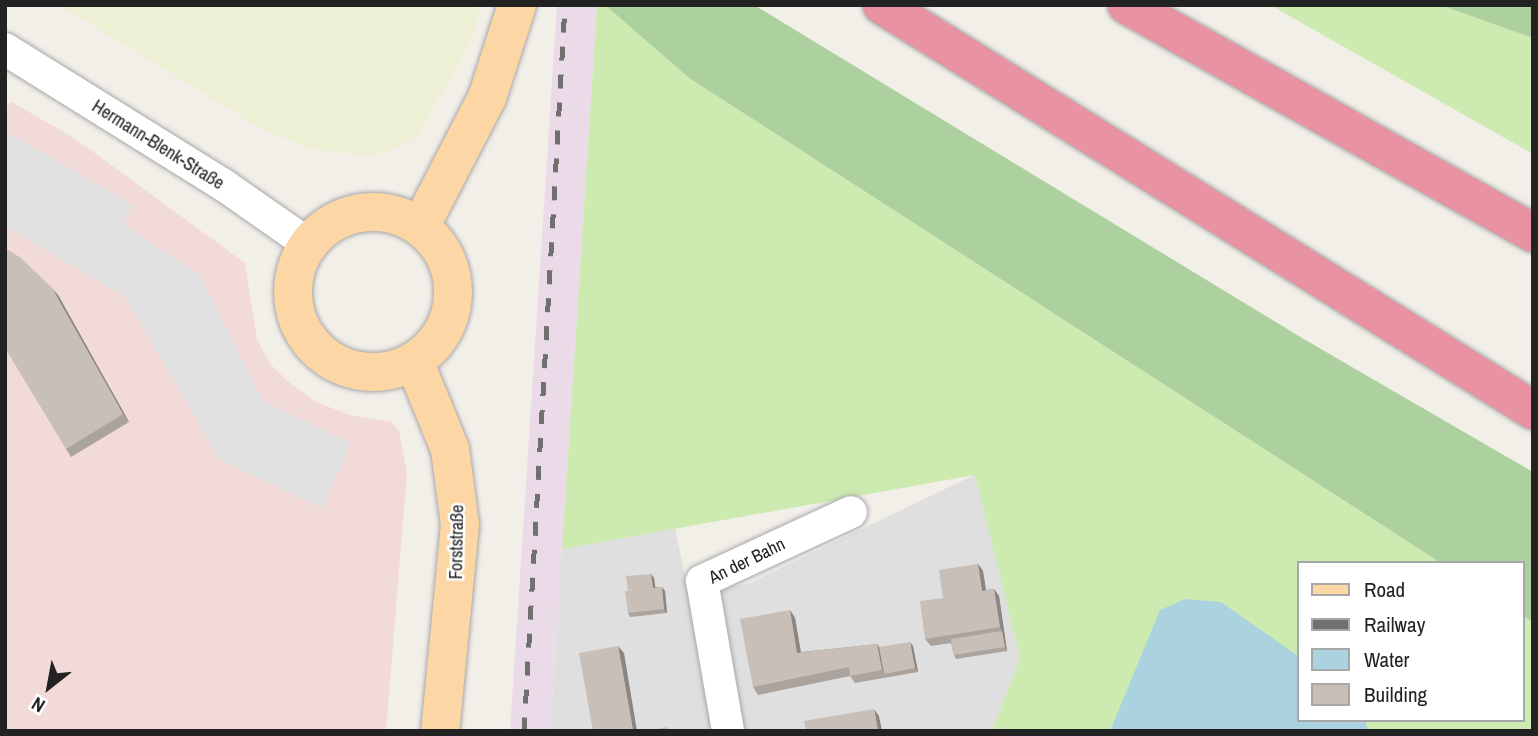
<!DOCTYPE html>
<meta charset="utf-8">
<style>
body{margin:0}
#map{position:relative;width:1538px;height:736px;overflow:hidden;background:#f2efe9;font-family:"Archivo Narrow",sans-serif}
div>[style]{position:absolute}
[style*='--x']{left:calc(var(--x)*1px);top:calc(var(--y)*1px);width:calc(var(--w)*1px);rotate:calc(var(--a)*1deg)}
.residential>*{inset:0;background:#e0dfdf}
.commercial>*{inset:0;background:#f2dad9}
.industrial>*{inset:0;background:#ebdbe8}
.farmland>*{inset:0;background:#eef0d5}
.grass>*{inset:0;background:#cdebb0}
.forest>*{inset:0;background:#add19e}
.parking>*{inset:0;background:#e2e2e2}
.water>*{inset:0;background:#aad3df}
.roads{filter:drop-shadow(0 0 2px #a9a9a9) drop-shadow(0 0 2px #a9a9a9)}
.minor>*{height:32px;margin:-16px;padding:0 16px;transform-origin:16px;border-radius:16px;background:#fff}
.major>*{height:38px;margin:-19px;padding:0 19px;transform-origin:19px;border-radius:19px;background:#fcd6a4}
.major>.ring{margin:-19px;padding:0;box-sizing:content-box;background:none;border:38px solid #fcd6a4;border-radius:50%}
.highway>*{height:38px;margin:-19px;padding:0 19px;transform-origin:19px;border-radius:19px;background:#e892a2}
.rail>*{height:5px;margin-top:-2.5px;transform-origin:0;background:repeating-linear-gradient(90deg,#707070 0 14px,transparent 0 28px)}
.wall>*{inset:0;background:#aba49e}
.shaded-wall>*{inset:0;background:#8b8681}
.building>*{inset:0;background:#c7bfb8}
span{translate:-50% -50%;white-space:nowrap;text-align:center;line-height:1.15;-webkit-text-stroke:5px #fff;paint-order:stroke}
.street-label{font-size:18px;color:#222}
.frame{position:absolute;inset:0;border:7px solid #222;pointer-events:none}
.legend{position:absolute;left:1297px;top:561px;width:228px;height:161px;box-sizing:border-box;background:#fff;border:2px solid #a7a7a7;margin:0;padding:9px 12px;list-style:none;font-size:21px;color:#222}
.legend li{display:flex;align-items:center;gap:14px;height:35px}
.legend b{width:35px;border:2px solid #a7a7a7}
.north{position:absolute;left:14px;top:652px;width:70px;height:70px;-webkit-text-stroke:5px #fff;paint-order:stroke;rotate:211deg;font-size:19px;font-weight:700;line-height:28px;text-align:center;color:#222}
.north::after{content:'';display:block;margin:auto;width:24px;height:32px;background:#222;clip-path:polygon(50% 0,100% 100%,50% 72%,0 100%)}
</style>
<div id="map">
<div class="residential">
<div style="clip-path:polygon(573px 378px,646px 385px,689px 596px,750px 583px,976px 474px,1020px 658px,992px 731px,550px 731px)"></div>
</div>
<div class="commercial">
<div style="clip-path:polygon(12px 102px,77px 140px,245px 263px,257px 339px,270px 364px,291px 384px,316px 402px,350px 415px,392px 422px,399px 431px,407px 473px,386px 731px,5px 731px,5px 107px)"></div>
</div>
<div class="industrial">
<div style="clip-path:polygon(557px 5px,597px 5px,550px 731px,510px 731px)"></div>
</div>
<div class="farmland">
<div style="clip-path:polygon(59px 5px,480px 5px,473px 38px,419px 134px,389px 152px,363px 156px,306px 148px,255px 125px)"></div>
</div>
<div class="grass">
<div style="clip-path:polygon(597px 5px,605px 5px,689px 78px,1441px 563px,1298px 563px,1298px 720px,1522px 720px,1522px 615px,1533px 622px,1533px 731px,992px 731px,1020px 658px,975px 475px,562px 549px)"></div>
<div style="clip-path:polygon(1270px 5px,1440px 5px,1533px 38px,1533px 154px)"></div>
</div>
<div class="forest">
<div style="clip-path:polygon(605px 5px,754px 5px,1302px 338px,1533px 472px,1533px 622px,1522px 615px,1522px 563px,1441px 563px,689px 78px)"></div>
<div style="clip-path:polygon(1440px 5px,1533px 5px,1533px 38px)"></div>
</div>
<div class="parking">
<div style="clip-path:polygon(5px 131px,133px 205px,123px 225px,199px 274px,263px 401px,351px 443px,322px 508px,220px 460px,125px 297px,5px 226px)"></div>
</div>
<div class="water">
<div style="clip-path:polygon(1185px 599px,1221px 602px,1298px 656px,1298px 720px,1365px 720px,1368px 731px,1110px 731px,1160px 610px)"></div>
</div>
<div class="roads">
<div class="minor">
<div style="--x:5;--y:49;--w:259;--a:31.9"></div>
<div style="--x:225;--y:186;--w:101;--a:34.9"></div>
<div style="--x:728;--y:731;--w:152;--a:-99.8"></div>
<div style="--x:702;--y:581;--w:164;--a:-24.8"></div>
</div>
<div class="major">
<div class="ring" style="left:293px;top:212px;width:122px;height:122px"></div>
<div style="--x:420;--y:227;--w:145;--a:-62.6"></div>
<div style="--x:487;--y:98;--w:98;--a:-72.1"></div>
<div style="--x:414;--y:361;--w:95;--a:67.8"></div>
<div style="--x:450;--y:449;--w:77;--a:82.5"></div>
<div style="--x:460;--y:525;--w:207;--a:95.5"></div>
</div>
<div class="highway">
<div style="--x:882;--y:5;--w:767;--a:31.89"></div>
<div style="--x:1127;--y:5;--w:466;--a:29.3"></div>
</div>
</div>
<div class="rail">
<div style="--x:524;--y:731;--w:727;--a:-86.77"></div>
</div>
<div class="wall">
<div style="clip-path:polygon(58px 295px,129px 422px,71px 457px,66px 449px)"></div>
<div style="clip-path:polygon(978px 564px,983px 571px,986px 590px,994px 589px,999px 596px,1007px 651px,956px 659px,954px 655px,951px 643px,931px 646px,925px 639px)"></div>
<div style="clip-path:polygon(651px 574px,654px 578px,655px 587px,662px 587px,665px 591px,667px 613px,630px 617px,628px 613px,628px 591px)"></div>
<div style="clip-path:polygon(790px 610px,795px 618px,801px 652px,877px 644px,879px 647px,913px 646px,918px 672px,855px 683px,850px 676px,758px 695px,753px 687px)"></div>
</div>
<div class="shaded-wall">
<div style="clip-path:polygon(52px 288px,58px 295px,129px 422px,123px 414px)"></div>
<div style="clip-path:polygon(978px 564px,983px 571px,987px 598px,982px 591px)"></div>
<div style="clip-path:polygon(651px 574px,654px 578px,656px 592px,653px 588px)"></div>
<div style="clip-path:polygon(662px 587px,665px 591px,667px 613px,664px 609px)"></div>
<div style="clip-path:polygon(994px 589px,999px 596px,1007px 651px,1005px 647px,1002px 631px,1000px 627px)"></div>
<div style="clip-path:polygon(790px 610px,795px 618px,802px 660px,797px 653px)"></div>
<div style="clip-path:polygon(910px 642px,913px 646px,918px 672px,915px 668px)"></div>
<div style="clip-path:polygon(877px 644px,882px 651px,884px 674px,882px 670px)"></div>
<div style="clip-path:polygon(618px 646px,624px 653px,637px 731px,633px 731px)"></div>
<div style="clip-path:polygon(874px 709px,879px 716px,882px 731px,878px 731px)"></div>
</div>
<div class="building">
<div style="clip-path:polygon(5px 248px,21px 258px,52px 288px,123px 414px,66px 449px,5px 348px)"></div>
<div style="clip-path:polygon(978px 564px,982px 591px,994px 589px,1000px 627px,925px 639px,920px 601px,943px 598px,939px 570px)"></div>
<div style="clip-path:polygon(651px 574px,653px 588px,662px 587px,664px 609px,628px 613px,625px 591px,628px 591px,626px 576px)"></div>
<div style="clip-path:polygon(790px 610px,797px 653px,877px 644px,882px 670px,850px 676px,849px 667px,753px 687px,740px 619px)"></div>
<div style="clip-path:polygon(1002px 631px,1005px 647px,954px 655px,951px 639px)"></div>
<div style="clip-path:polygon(910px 642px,915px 668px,884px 674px,879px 647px)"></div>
<div style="clip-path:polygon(618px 646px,633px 731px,593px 731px,579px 653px)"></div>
<div style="clip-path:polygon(874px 709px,878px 731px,804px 731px,806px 730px,804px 721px)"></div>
<div style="clip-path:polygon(668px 727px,668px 731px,644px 731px)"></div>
</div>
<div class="street-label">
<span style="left:158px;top:145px;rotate:32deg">Hermann-Blenk-Straße</span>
<span style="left:457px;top:542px;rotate:-89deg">Forststraße</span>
<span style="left:747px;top:561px;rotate:-26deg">An der Bahn</span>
</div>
<div class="frame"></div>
<ul class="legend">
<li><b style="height:9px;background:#fcd6a4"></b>Road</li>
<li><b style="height:9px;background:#707070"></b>Railway</li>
<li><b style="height:19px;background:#aad3df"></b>Water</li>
<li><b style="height:19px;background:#c7bfb8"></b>Building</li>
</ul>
<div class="north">N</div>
</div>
